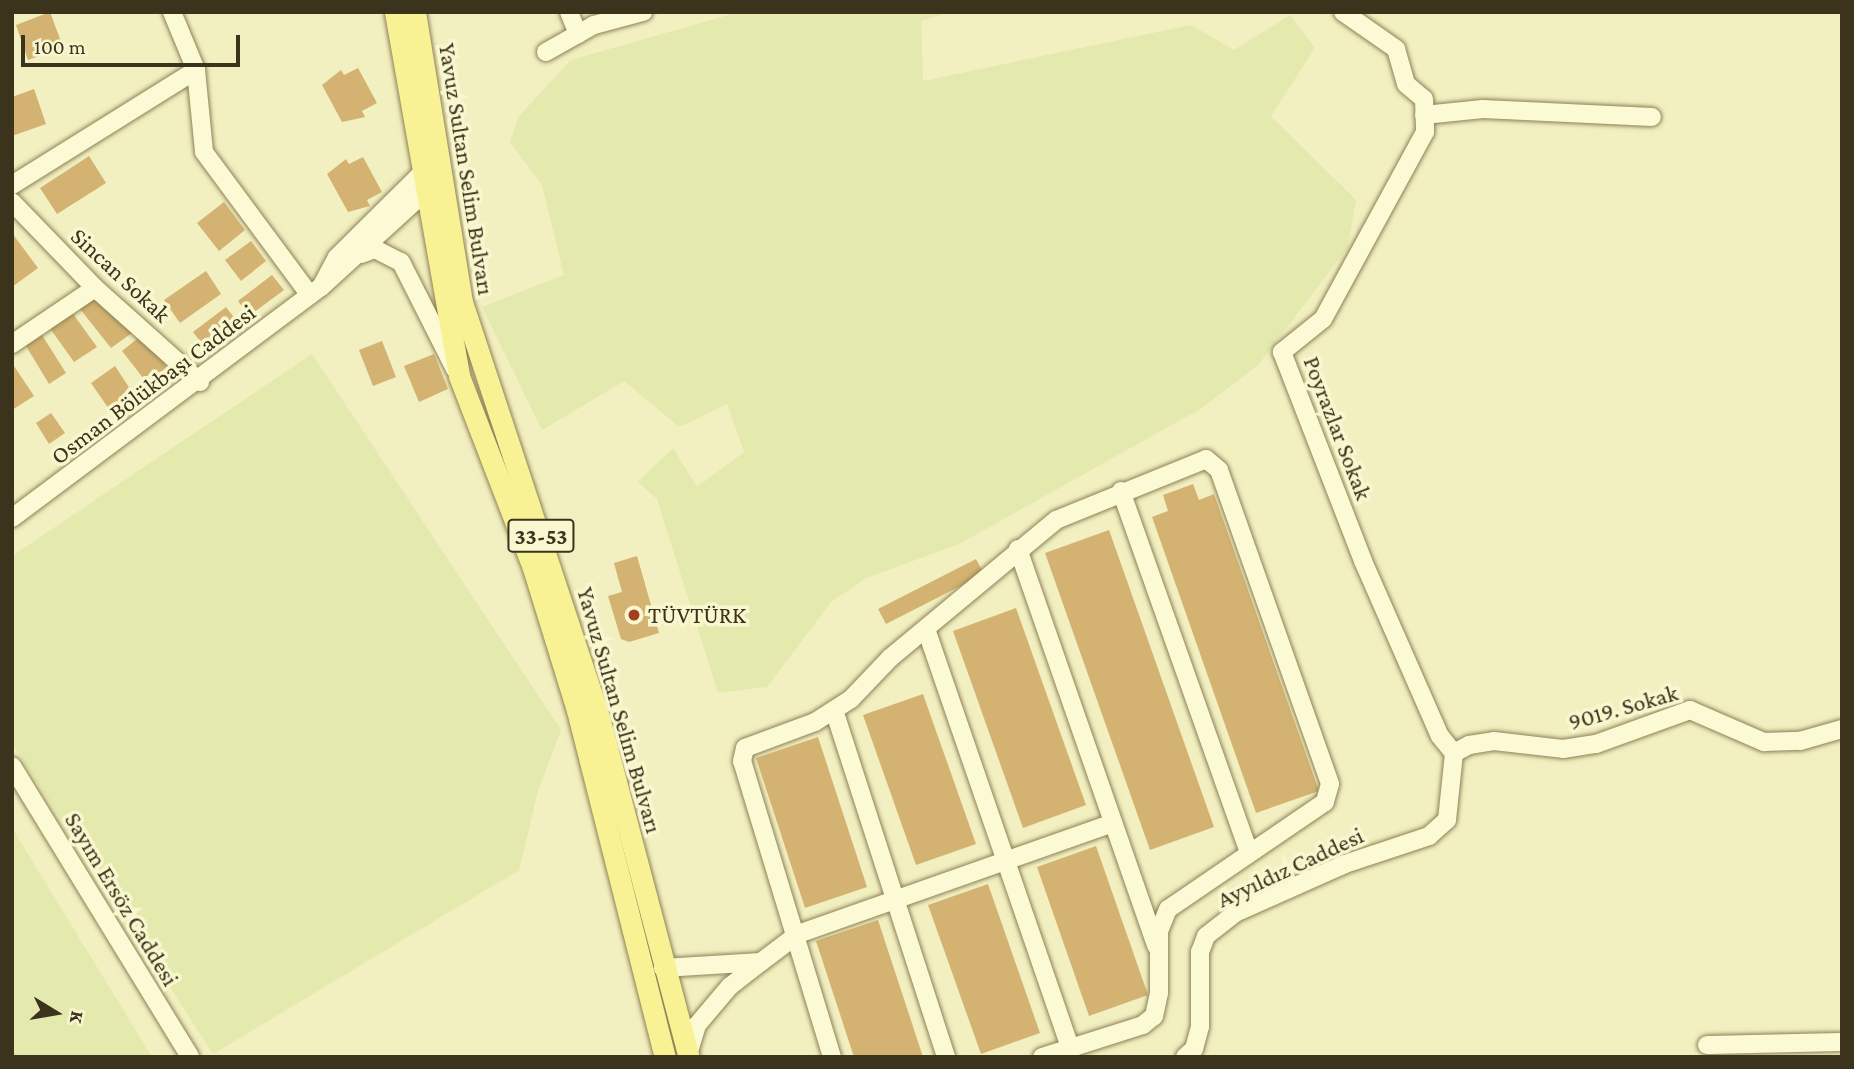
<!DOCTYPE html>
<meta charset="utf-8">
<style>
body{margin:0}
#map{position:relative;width:1854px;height:1069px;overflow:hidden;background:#f2efc0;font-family:"Crimson Pro",serif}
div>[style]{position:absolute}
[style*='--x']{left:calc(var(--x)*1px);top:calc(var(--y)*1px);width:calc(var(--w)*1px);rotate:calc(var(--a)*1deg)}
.farmland>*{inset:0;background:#e4e9ad}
.building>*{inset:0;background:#d4b372}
.roads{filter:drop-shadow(0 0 2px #8d8156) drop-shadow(0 0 2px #8d8156)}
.minor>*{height:18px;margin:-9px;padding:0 9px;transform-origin:9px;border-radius:9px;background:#fcfad4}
.major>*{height:21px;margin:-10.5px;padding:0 10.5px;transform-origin:10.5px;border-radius:10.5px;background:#f9f294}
.dots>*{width:19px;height:19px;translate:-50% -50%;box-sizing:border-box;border:4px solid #f9f7d0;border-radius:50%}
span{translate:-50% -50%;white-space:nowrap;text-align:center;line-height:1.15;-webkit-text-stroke:7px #f9f7d0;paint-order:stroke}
.shield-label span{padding:2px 5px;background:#f9f7d0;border:2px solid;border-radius:5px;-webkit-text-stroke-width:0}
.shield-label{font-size:23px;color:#3b331c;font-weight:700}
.street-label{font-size:24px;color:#3b331c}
.poi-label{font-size:24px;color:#3b331c}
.left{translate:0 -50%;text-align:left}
.frame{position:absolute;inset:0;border:14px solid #3b331c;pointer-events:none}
.north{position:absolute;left:21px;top:978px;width:70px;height:70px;-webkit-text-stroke:5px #f9f7d0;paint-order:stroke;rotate:101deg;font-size:19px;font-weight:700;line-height:28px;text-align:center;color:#3b331c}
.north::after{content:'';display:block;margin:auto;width:24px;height:32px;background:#3b331c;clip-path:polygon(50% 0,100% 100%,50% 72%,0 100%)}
.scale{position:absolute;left:21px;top:35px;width:219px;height:32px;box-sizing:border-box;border:4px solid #3b331c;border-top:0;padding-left:9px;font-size:21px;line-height:24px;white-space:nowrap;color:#3b331c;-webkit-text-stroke:5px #f9f7d0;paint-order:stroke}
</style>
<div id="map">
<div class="farmland">
<div style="clip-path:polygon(739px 12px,951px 12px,921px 21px,923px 81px,1191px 25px,1234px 50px,1290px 15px,1315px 48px,1271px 116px,1356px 200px,1348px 247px,1259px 364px,1202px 408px,959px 544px,866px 578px,831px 602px,767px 687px,718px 693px,657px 499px,638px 482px,673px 448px,697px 487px,744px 452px,727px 404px,679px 427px,624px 381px,542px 430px,482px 307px,564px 275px,542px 185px,510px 142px,519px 116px,571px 60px)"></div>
<div style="clip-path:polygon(312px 354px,561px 730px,538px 791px,519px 870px,213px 1054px,12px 743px,12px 556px)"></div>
<div style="clip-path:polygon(12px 828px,152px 1057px,12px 1057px)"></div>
</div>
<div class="building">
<div style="clip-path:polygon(50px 12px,63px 47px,28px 60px,16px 25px)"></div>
<div style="clip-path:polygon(358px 68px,377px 103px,362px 111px,365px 117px,342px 122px,322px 85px,341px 70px,344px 75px)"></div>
<div style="clip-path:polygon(34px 89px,46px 124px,12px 136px,12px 97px)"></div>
<div style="clip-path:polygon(89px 156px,106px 183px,57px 214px,40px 188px)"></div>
<div style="clip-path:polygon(363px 157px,382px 192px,367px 200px,370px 206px,348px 212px,327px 174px,346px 159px,349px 164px)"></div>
<div style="clip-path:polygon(224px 202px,245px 230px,219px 251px,197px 223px)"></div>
<div style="clip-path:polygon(12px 233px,38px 268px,12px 287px)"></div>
<div style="clip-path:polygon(251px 241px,266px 261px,241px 281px,225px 260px)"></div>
<div style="clip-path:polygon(206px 271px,221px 294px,180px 323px,164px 300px)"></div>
<div style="clip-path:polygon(272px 275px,284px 290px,249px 316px,238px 301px)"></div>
<div style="clip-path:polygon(96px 298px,132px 333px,111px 348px,80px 309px)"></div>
<div style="clip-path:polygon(226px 307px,239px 324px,206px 349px,193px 332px)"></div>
<div style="clip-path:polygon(71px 311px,97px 347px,74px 362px,49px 327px)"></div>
<div style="clip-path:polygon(42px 335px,66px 373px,49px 384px,26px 346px)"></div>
<div style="clip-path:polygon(142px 335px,167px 367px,147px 383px,122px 351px)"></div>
<div style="clip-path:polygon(382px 341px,396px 377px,373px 386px,359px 350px)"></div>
<div style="clip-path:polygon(434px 354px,448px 389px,419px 402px,404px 366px)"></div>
<div style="clip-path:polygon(12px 363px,34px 396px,12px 410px)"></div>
<div style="clip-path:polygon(115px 366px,134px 395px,111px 412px,91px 383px)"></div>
<div style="clip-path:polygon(51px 413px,65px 433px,49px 444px,36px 423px)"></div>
<div style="clip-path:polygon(1193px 484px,1199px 500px,1214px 494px,1319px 791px,1256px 813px,1152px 517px,1168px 511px,1163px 495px)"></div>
<div style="clip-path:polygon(1109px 530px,1214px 827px,1150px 850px,1045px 553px)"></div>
<div style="clip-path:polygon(637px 556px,659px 633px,629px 642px,621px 639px,608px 596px,622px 592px,614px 563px)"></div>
<div style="clip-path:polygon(976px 559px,984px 574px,886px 624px,878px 609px)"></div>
<div style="clip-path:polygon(1016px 608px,1086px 805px,1023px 828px,953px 631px)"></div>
<div style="clip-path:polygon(923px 694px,976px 844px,916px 865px,863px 715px)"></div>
<div style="clip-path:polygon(818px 737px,867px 887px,805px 908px,756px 758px)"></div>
<div style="clip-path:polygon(1096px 846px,1148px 995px,1089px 1016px,1037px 867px)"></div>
<div style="clip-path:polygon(988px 884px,1040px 1033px,981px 1054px,928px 905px)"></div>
<div style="clip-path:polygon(878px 920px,923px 1057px,854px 1057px,816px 941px)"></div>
</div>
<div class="roads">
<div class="minor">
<div style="--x:172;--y:12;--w:63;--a:67.5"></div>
<div style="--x:196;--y:70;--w:82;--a:84.4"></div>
<div style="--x:204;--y:152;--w:178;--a:53.5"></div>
<div style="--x:569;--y:12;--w:24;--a:68"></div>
<div style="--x:1343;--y:12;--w:65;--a:34.9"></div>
<div style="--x:1396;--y:49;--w:36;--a:74"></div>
<div style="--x:1406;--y:84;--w:23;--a:40"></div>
<div style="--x:1424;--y:99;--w:33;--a:88"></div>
<div style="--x:1425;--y:132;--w:213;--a:118.6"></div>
<div style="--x:1323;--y:319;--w:53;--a:141.2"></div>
<div style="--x:1282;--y:352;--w:224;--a:68.8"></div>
<div style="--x:1363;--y:561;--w:191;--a:66.3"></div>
<div style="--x:1440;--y:736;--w:22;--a:51"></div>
<div style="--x:546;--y:52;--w:55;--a:-29.4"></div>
<div style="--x:594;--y:25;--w:51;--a:-14.9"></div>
<div style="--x:1424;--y:115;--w:59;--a:-5.8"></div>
<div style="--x:1483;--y:109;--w:169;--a:2.7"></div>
<div style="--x:420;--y:175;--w:117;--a:135.3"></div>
<div style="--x:337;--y:257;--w:34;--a:118"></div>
<div style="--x:321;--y:287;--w:138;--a:-42.4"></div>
<div style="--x:12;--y:185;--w:217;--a:-32"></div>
<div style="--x:12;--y:202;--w:120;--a:46"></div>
<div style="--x:95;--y:288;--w:141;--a:41.8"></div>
<div style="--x:361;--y:254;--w:15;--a:-20"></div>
<div style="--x:375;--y:249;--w:29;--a:27"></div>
<div style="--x:401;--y:262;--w:120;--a:63.2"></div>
<div style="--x:12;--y:344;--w:100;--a:-34"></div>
<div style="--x:1121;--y:491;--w:384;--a:70.5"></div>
<div style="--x:12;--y:518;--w:386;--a:-36.8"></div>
<div style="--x:1018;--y:549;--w:420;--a:70.8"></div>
<div style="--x:926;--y:629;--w:444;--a:71"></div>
<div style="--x:834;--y:710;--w:365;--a:72.1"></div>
<div style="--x:1454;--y:753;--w:17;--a:-28"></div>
<div style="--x:1469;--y:745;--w:25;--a:-9"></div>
<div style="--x:1494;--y:741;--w:69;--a:6.6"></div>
<div style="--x:1563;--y:749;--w:33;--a:-9"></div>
<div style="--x:1596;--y:744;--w:100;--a:-19.9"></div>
<div style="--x:1690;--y:710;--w:81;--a:23.4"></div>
<div style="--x:1764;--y:742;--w:36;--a:-2"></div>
<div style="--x:1800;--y:741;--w:44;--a:-15.9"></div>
<div style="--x:12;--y:766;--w:341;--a:58.5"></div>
<div style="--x:761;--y:962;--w:46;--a:-37.1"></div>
<div style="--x:798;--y:934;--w:334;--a:-19.4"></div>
<div style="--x:663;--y:968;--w:98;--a:-3.5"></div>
<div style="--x:761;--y:962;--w:39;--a:142"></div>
<div style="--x:730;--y:986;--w:51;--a:130.2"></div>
<div style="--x:697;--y:1025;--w:31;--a:107"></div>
<div style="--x:1707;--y:1045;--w:135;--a:-1.3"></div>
<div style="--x:832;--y:1057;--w:309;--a:-106.9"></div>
<div style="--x:742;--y:761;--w:13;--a:-77"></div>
<div style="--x:745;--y:748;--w:75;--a:-20.4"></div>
<div style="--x:815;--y:722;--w:43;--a:-32.6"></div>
<div style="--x:851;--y:699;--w:57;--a:-46.4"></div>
<div style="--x:890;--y:658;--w:216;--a:-39.7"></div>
<div style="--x:1056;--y:520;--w:162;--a:-22.1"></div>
<div style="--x:1206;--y:459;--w:17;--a:40"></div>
<div style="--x:1219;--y:470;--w:333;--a:70.5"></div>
<div style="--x:1330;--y:784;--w:19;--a:106"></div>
<div style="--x:1325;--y:802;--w:190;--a:145.7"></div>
<div style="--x:1168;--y:909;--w:24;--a:112"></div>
<div style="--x:1159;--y:931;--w:62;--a:90"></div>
<div style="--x:1159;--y:993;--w:24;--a:102"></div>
<div style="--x:1154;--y:1016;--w:14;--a:141"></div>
<div style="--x:1143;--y:1025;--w:106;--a:162.4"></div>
<div style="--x:1185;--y:1057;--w:12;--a:-42"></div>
<div style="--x:1194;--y:1049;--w:23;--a:-75"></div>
<div style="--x:1200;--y:1027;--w:75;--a:-90"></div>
<div style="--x:1200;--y:952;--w:17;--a:-69"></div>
<div style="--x:1206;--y:936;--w:37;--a:-38"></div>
<div style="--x:1235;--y:913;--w:120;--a:-24"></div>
<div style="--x:1345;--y:864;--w:89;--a:-18.4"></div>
<div style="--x:1429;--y:836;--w:24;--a:-42"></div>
<div style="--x:1447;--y:820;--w:67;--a:-84"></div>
</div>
<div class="major">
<div style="--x:395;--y:12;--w:370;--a:80"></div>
<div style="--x:459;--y:376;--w:206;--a:68.9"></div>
<div style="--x:533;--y:568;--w:149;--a:72.8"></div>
<div style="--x:577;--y:710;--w:358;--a:75.8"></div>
<div style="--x:415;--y:12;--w:294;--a:80.8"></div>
<div style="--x:462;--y:302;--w:426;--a:71.7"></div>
<div style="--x:596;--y:706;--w:363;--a:75.2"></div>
</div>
</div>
<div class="dots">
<div style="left:634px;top:615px;background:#a23f20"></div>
</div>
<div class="shield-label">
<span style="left:541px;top:536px">33-53</span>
</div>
<div class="street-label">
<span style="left:467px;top:169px;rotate:81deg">Yavuz Sultan Selim Bulvarı</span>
<span style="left:121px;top:275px;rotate:43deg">Sincan Sokak</span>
<span style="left:153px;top:384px;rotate:-37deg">Osman Bölükbaşı Caddesi</span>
<span style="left:1338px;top:428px;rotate:69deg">Poyrazlar Sokak</span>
<span style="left:1623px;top:707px;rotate:-16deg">9019. Sokak</span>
<span style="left:620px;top:710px;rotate:74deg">Yavuz Sultan Selim Bulvarı</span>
<span style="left:1290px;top:867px;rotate:-25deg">Ayyıldız Caddesi</span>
<span style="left:122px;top:899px;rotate:59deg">Sayım Ersöz Caddesi</span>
</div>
<div class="poi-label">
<span class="left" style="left:648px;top:615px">TÜVTÜRK</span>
</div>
<div class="frame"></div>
<div class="north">K</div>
<div class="scale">100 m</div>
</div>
